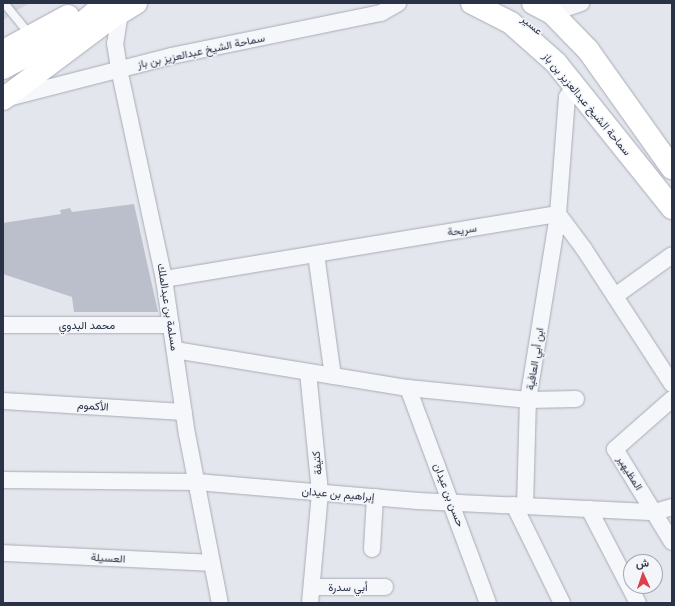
<!DOCTYPE html>
<meta charset="utf-8">
<style>
body{margin:0}
#map{position:relative;width:675px;height:606px;overflow:hidden;background:#e3e6ec;font-family:Lato,Vazirmatn,sans-serif}
div>[style]{position:absolute}
[style*='--x']{left:calc(var(--x)*1px);top:calc(var(--y)*1px);width:calc(var(--w)*1px);rotate:calc(var(--a)*1deg)}
.built>*{inset:0;background:#d1d5de}
.building>*{inset:0;background:#babfcb}
.roads{filter:drop-shadow(0 0 1px #a7acb7) drop-shadow(0 0 1px #a7acb7)}
.lane>*{height:8px;margin:-4px;padding:0 4px;transform-origin:4px;border-radius:4px;background:#f6f7fa}
.street>*{height:16px;margin:-8px;padding:0 8px;transform-origin:8px;border-radius:8px;background:#f6f7fa}
.secondary>*{height:22px;margin:-11px;padding:0 11px;transform-origin:11px;border-radius:11px;background:#fff}
.primary>*{height:22px;margin:-11px;padding:0 11px;transform-origin:11px;border-radius:11px;background:#fff}
span{translate:-50% -50%;white-space:nowrap;text-align:center;line-height:1.15;-webkit-text-stroke:3px #f3f5f9;paint-order:stroke}
.street-label{font-size:11px;color:#293246}
.frame{position:absolute;inset:0;border:4px solid #293246;pointer-events:none}
.north{position:absolute;left:623px;top:554px;width:40px;height:40px;box-sizing:border-box;background:#f3f5f9;border:1px solid #a2a7b1;border-radius:50%;rotate:357deg;font-size:11px;font-weight:700;line-height:16px;text-align:center;color:#293246}
.north::after{content:'';display:block;margin:auto;width:14px;height:18px;background:#d9414c;clip-path:polygon(50% 0,100% 100%,50% 72%,0 100%)}
</style>
<div id="map">
<div class="built">
<div style="clip-path:polygon(3px 3px,30px 3px,10px 14px,3px 21px)"></div>
</div>
<div class="building">
<div style="clip-path:polygon(134px 204px,158px 312px,74px 312px,72px 297px,3px 274px,3px 223px,61px 214px,60px 210px,70px 208px,72px 212px)"></div>
</div>
<div class="roads">
<div class="lane">
<div style="--x:4;--y:3;--w:41;--a:50.9"></div>
</div>
<div class="street">
<div style="--x:120;--y:13;--w:30;--a:99"></div>
<div style="--x:115;--y:43;--w:26;--a:81"></div>
<div style="--x:119;--y:69;--w:215;--a:77.9"></div>
<div style="--x:164;--y:279;--w:157;--a:81.6"></div>
<div style="--x:187;--y:434;--w:172;--a:79"></div>
<div style="--x:552;--y:13;--w:31;--a:-19"></div>
<div style="--x:8;--y:98;--w:168;--a:-14.4"></div>
<div style="--x:171;--y:56;--w:214;--a:-11.6"></div>
<div style="--x:381;--y:13;--w:20;--a:-30"></div>
<div style="--x:558;--y:214;--w:44;--a:53.4"></div>
<div style="--x:584;--y:249;--w:161;--a:56.9"></div>
<div style="--x:316;--y:254;--w:123;--a:82.1"></div>
<div style="--x:164;--y:279;--w:399;--a:-9.4"></div>
<div style="--x:615;--y:296;--w:70;--a:-35.7"></div>
<div style="--x:3;--y:325;--w:168;--a:0"></div>
<div style="--x:175;--y:350;--w:236;--a:9.3"></div>
<div style="--x:408;--y:388;--w:121;--a:5.7"></div>
<div style="--x:528;--y:400;--w:48;--a:-1.2"></div>
<div style="--x:308;--y:372;--w:122;--a:84.3"></div>
<div style="--x:320;--y:493;--w:110;--a:95.2"></div>
<div style="--x:408;--y:388;--w:229;--a:69.6"></div>
<div style="--x:672;--y:399;--w:76;--a:138.7"></div>
<div style="--x:615;--y:449;--w:109;--a:58.5"></div>
<div style="--x:3;--y:401;--w:181;--a:3.5"></div>
<div style="--x:3;--y:480;--w:194;--a:0.6"></div>
<div style="--x:197;--y:482;--w:222;--a:4.9"></div>
<div style="--x:418;--y:501;--w:237;--a:2.7"></div>
<div style="--x:655;--y:512;--w:18;--a:-16"></div>
<div style="--x:514;--y:505;--w:109;--a:63.9"></div>
<div style="--x:525;--y:506;--w:106;--a:-88.4"></div>
<div style="--x:528;--y:400;--w:188;--a:-80.8"></div>
<div style="--x:558;--y:214;--w:117;--a:-85.6"></div>
<div style="--x:567;--y:97;--w:14;--a:-54"></div>
<div style="--x:589;--y:509;--w:106;--a:62.5"></div>
<div style="--x:372;--y:549;--w:52;--a:-86.7"></div>
<div style="--x:3;--y:553;--w:209;--a:2.7"></div>
<div style="--x:312;--y:587;--w:73;--a:0"></div>
</div>
<div class="secondary">
<div style="--x:11;--y:47;--w:65;--a:-28.5"></div>
<div style="--x:3;--y:68;--w:79;--a:-27.9"></div>
<div style="--x:73;--y:31;--w:43;--a:-40.3"></div>
<div style="--x:3;--y:99;--w:160;--a:-36.9"></div>
</div>
<div class="primary">
<div style="--x:472;--y:3;--w:44;--a:27.1"></div>
<div style="--x:511;--y:23;--w:60;--a:41.6"></div>
<div style="--x:556;--y:63;--w:186;--a:51.3"></div>
<div style="--x:533;--y:3;--w:21;--a:28"></div>
<div style="--x:552;--y:13;--w:52;--a:45.8"></div>
<div style="--x:588;--y:50;--w:145;--a:54.6"></div>
<div style="--x:120;--y:13;--w:19;--a:-32"></div>
</div>
</div>
<div class="street-label">
<span style="left:532px;top:25px;rotate:40deg">عسير</span>
<span style="left:201px;top:51px;rotate:-12deg">سماحة الشيخ عبدالعزيز بن باز</span>
<span style="left:587px;top:104px;rotate:50deg">سماحة الشيخ عبدالعزيز بن باز</span>
<span style="left:462px;top:230px;rotate:-9deg">سريحة</span>
<span style="left:168px;top:307px;rotate:81deg">مسلمة بن عبدالملك</span>
<span style="left:87px;top:325px">محمد البدوي</span>
<span style="left:535px;top:359px;rotate:-81deg">ابن أبي العافية</span>
<span style="left:93px;top:406px;rotate:4deg">الأكموم</span>
<span style="left:317px;top:463px;rotate:-96deg">كتيفة</span>
<span style="left:630px;top:473px;rotate:58deg">المظيهير</span>
<span style="left:338px;top:494px;rotate:5deg">إبراهيم بن عيدان</span>
<span style="left:449px;top:495px;rotate:69deg">حسن بن عيدان</span>
<span style="left:108px;top:558px;rotate:3deg">العسيلة</span>
<span style="left:348px;top:587px">أبي سدرة</span>
</div>
<div class="frame"></div>
<div class="north">ش</div>
</div>
